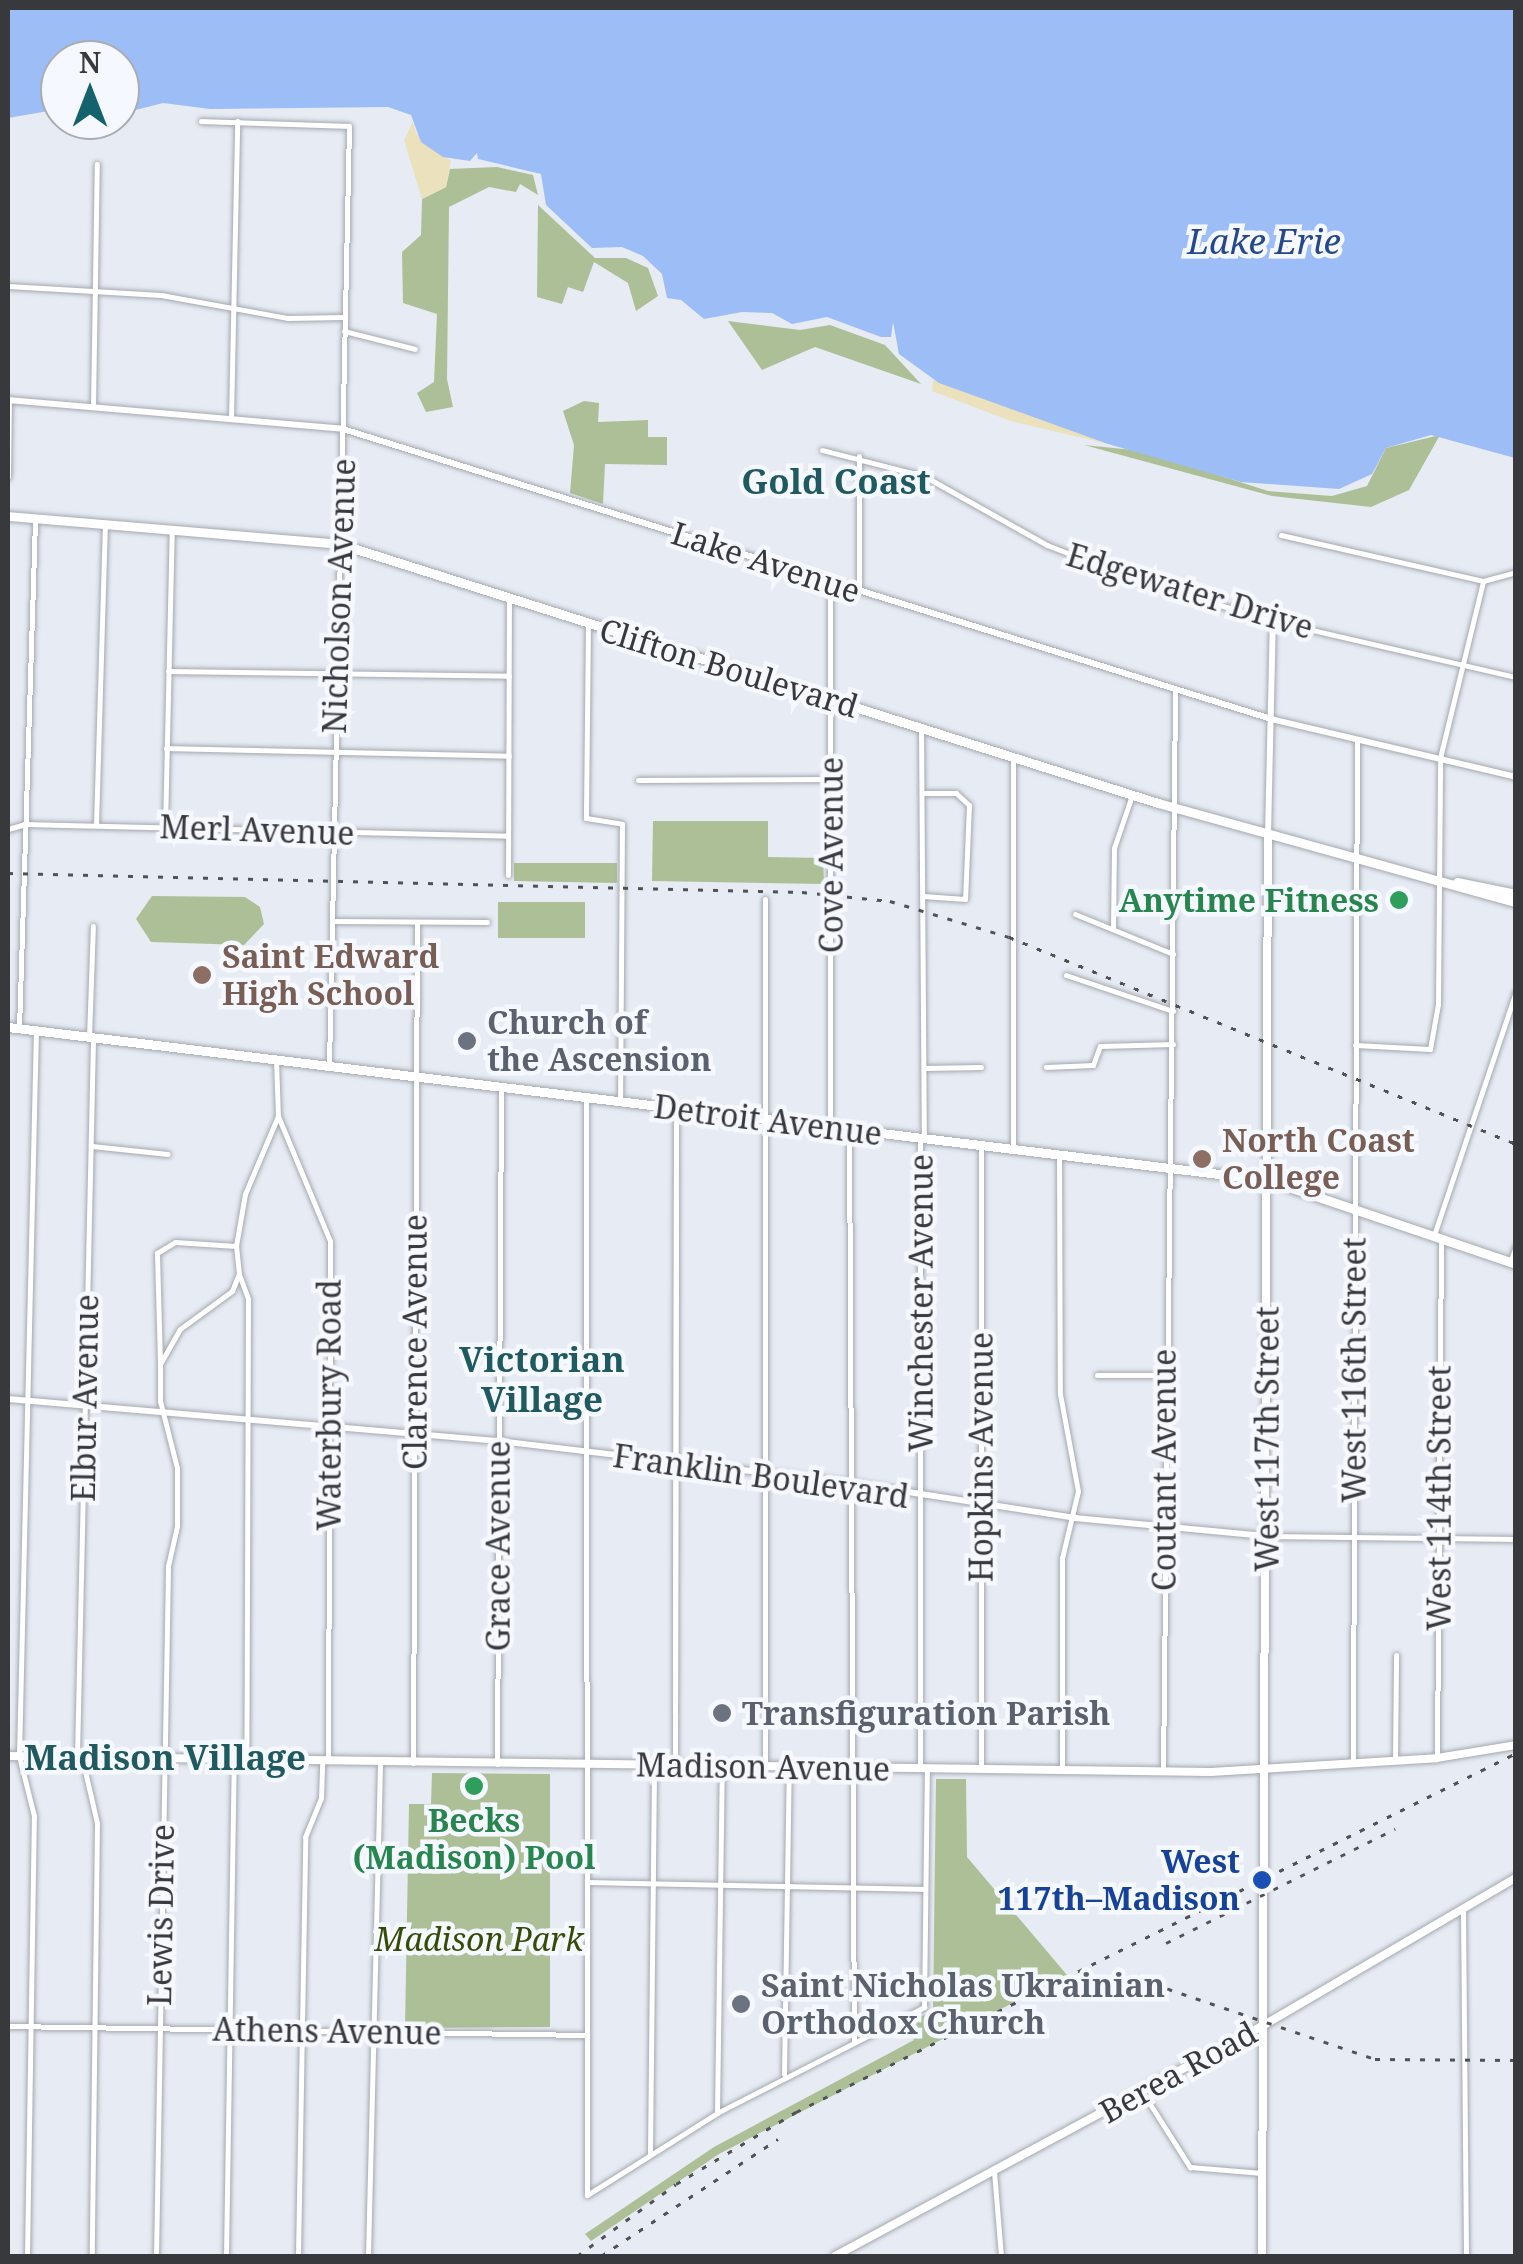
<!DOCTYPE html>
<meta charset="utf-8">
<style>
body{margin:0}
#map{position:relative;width:1523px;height:2264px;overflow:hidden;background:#e7ebf3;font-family:"Noto Serif",serif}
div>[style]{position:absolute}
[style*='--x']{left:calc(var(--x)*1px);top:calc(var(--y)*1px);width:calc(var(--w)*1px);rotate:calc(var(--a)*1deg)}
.green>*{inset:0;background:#adbf97}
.sand>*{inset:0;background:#ebe1bc}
.water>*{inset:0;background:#9dbdf7}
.roads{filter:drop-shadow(0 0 2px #a4a8af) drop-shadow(0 0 2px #a4a8af)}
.minor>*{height:5px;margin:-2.5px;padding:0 2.5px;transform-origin:2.5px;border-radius:2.5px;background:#fff}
.tertiary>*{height:6px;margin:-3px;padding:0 3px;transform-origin:3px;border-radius:3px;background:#fff}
.secondary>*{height:8px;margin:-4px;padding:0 4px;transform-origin:4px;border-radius:4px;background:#fff}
.primary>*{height:9px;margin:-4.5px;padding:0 4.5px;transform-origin:4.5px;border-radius:4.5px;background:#fff}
.rail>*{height:2.5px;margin-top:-1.25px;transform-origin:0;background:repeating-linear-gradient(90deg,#505255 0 5px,transparent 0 15px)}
.dots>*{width:28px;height:28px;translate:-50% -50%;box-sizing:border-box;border:5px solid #f5f8fe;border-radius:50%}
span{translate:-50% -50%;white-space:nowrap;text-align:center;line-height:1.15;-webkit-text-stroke:9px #f5f8fe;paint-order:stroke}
.street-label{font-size:32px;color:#38393c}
.leisure-label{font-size:32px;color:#27864d;font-weight:700}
.right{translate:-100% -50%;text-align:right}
.education-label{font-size:32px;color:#785e54;font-weight:700}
.left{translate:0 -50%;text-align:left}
.worship-label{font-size:32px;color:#5b616d;font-weight:700}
.transit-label{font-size:32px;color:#164399;font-weight:700}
.park-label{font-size:32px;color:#354c06;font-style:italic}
.water-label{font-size:35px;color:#25488b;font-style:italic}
.neighbourhood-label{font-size:35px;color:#205a61;font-weight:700}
.frame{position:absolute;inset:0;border:10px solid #38393c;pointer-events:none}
.north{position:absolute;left:40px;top:40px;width:100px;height:100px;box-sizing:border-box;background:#f5f8fe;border:2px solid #a9acb0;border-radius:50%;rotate:0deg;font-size:28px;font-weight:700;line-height:40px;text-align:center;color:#38393c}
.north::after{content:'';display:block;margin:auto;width:35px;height:45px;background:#14626b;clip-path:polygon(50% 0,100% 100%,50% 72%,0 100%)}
</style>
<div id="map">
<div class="green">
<div style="clip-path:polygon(497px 167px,533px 175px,538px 195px,520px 184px,516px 192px,489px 187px,449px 207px,447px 379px,453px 407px,426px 412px,417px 393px,434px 382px,437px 314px,403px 303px,402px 252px,421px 235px,422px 199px,446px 187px,450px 169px)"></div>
<div style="clip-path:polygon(538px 205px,595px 258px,626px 258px,648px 268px,658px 296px,636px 311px,628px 283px,594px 262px,583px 292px,568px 287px,562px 304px,537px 297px)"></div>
<div style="clip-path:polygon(728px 321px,800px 330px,830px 325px,885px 345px,921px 384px,815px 347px,762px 370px)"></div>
<div style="clip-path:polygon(584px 401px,599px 403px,598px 422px,648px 420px,648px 437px,667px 437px,667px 465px,605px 464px,603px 504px,570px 493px,574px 445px,563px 411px)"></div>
<div style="clip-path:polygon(1440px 435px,1409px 490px,1371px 507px,1272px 496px,1084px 445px,1143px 451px,1268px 491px,1332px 496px,1367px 486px,1386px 448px)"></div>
<div style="clip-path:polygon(653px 821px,768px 821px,768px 857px,823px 858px,824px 884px,652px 881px)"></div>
<div style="clip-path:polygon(514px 863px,617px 863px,617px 883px,514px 881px)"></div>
<div style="clip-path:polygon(152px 896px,245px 897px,260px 907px,264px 924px,244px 945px,151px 942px,136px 919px)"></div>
<div style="clip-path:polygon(498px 902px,585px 902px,585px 938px,498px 938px)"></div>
<div style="clip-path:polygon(432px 1773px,550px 1774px,550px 2027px,405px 2028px,409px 1804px,431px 1804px)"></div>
<div style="clip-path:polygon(936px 1779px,966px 1779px,967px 1857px,1067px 1975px,719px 2154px,591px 2241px,585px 2234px,714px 2147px,914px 2040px,906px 2025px,933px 2010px)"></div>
</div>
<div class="sand">
<div style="clip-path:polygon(413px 122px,416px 133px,451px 161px,446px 187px,422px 199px,404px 140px)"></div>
<div style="clip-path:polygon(933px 380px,1098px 437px,1108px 444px,1011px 421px,932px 391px)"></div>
</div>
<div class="water">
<div style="clip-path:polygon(8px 8px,1515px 8px,1515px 458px,1431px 435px,1386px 448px,1372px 474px,1339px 489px,1241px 482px,1108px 444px,939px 383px,899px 354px,893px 322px,891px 337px,881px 337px,827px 317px,792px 324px,772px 313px,742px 312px,704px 319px,681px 300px,667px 298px,662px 274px,643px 256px,622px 247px,592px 248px,546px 205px,541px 174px,478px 159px,477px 153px,470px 161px,443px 157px,421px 142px,411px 115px,388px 107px,210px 109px,163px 103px,120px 114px,120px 60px,60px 60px,60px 109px,8px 118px)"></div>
</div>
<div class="roads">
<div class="minor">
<div style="--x:201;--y:121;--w:148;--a:1.9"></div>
<div style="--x:349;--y:126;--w:938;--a:91.22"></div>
<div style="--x:8;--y:286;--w:153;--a:3.4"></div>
<div style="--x:161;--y:295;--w:128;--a:10.3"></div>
<div style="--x:287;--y:318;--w:57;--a:-1"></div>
<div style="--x:344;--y:331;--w:73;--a:14.2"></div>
<div style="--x:93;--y:407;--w:243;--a:-89.1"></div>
<div style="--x:231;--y:419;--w:298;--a:-88.8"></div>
<div style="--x:822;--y:450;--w:105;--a:14.3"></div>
<div style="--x:924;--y:476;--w:141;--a:29.3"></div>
<div style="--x:1047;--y:545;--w:97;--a:21.3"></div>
<div style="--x:1137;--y:580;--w:142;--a:16.8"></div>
<div style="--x:1273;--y:621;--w:249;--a:13"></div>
<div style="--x:859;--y:456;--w:136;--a:90"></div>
<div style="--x:8;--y:477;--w:77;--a:-89.3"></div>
<div style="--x:1281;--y:535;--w:207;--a:12.8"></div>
<div style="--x:1483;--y:581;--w:34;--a:-15"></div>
<div style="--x:830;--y:582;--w:545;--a:90"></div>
<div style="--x:588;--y:623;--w:195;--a:90.6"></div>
<div style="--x:586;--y:818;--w:36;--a:9"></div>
<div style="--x:622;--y:824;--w:278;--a:90.4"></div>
<div style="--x:168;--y:671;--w:341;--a:0.8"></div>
<div style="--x:921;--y:728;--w:410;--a:89.6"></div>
<div style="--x:166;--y:748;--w:343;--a:1.3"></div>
<div style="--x:1013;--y:758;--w:391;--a:90"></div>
<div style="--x:638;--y:780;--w:193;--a:-0.3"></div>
<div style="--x:922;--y:793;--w:34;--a:0"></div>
<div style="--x:956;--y:793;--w:18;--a:43"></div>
<div style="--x:969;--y:805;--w:94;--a:92.4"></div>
<div style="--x:965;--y:899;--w:42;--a:-175.9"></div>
<div style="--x:96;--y:825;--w:301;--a:-88.3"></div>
<div style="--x:165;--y:828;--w:299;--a:-88.7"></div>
<div style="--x:8;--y:829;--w:19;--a:-16"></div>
<div style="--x:26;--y:824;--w:482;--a:1.4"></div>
<div style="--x:508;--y:875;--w:277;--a:-89.8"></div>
<div style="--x:765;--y:899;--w:867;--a:90"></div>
<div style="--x:1075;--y:914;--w:106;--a:22.2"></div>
<div style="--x:333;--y:921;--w:154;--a:0.4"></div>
<div style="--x:1113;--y:929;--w:81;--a:-89.3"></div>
<div style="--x:1114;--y:848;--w:56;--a:-71.2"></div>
<div style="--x:1066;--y:975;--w:113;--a:18.6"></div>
<div style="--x:19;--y:1029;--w:510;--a:-88.2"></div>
<div style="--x:89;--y:1038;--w:112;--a:-88"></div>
<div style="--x:1355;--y:1045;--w:75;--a:3.1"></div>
<div style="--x:1430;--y:1049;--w:46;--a:-79.9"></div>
<div style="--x:1438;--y:1004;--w:246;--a:-89.5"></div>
<div style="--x:1440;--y:758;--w:182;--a:-76.3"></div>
<div style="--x:276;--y:1060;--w:56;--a:88"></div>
<div style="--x:278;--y:1116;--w:135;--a:67.4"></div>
<div style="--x:330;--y:1241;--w:520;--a:90.22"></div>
<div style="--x:1046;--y:1067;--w:47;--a:-2.4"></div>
<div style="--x:1093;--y:1065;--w:20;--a:-70"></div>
<div style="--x:1100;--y:1046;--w:73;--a:-1.6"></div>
<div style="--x:924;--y:1068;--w:57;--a:-1"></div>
<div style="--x:586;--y:1099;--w:1096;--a:89.95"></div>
<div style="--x:587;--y:2195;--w:154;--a:-32.2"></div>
<div style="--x:717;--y:2113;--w:233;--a:-27.1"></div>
<div style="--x:924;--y:2007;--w:238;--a:-89.3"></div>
<div style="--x:849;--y:1129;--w:913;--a:89.69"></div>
<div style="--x:981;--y:1145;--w:624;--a:90"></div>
<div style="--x:92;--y:1146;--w:76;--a:6"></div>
<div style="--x:1059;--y:1154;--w:240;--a:89.8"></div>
<div style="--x:1060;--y:1394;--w:99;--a:79.5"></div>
<div style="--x:1078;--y:1491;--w:69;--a:103.4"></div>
<div style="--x:1062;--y:1558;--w:212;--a:90"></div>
<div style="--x:1434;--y:1235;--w:256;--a:-71.4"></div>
<div style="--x:1510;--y:1262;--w:17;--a:-69"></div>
<div style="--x:239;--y:1274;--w:27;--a:70"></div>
<div style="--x:248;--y:1299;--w:461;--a:90.2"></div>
<div style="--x:160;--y:1362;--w:109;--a:-91.6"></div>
<div style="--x:157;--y:1253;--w:21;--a:-31"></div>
<div style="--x:175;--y:1242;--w:61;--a:3.8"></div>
<div style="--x:1097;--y:1375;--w:68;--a:0"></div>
<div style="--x:1267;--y:1536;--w:249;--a:0.7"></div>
<div style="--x:675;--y:1712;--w:550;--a:-89.9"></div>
<div style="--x:77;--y:1756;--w:717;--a:-88.72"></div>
<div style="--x:82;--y:1758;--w:67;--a:77"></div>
<div style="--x:97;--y:1823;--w:433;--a:90.7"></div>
<div style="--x:1437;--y:1758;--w:517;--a:-89.56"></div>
<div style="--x:1395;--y:1759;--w:104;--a:-89.4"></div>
<div style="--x:1353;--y:1760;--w:1019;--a:-89.78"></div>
<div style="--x:413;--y:1763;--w:841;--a:-89.73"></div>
<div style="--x:497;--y:1764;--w:677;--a:-89.66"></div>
<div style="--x:675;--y:1765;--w:656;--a:-89.91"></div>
<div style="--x:920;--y:1769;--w:632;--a:-90"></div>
<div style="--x:1163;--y:1771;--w:1082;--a:-89.36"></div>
<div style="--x:589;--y:1882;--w:336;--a:1.2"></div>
<div style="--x:1463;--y:1911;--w:345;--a:89.5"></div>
<div style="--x:8;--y:2026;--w:579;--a:0.89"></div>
<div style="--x:784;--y:2074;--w:307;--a:-89.1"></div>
<div style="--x:1143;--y:2093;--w:88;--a:57.6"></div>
<div style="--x:1190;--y:2167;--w:72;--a:4.8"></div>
<div style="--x:717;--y:2113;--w:346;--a:-89.2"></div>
<div style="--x:650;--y:2153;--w:387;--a:-89.4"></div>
<div style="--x:994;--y:2171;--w:85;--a:85.3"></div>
<div style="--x:27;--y:2256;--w:440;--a:-89.1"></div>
<div style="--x:34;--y:1816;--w:62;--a:-104"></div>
<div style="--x:19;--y:1756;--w:725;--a:-88.66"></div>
<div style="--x:156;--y:2256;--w:690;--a:-89"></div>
<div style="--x:168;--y:1566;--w:41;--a:-77.3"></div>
<div style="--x:177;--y:1526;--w:58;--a:-90"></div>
<div style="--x:177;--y:1468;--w:69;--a:-104.2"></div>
<div style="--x:160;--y:1401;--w:37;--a:-90"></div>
<div style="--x:160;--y:1364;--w:40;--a:-60.3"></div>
<div style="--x:180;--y:1329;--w:64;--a:-36.2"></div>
<div style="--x:232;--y:1291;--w:18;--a:-68"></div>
<div style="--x:239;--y:1274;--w:28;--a:-96"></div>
<div style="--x:236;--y:1246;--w:53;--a:-80.2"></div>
<div style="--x:245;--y:1194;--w:85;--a:-67.1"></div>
<div style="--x:226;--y:2256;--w:496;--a:-89.1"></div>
<div style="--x:298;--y:2256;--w:419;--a:-89"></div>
<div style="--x:305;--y:1837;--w:42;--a:-67.7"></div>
<div style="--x:321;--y:1798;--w:37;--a:-88"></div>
<div style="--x:368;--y:2256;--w:494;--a:-88.6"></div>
</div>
<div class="tertiary">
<div style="--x:8;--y:400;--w:336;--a:4.9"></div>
<div style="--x:343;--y:429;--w:972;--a:17.35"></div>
<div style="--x:1271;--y:719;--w:252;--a:13.3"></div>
<div style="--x:1268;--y:835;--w:214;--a:-88.7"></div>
<div style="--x:8;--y:1399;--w:493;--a:4.9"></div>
<div style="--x:499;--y:1441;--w:354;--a:6.8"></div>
<div style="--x:850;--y:1483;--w:228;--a:8.8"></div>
<div style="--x:1075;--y:1518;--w:193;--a:5.4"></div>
</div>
<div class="secondary">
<div style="--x:8;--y:1756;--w:1203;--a:0.76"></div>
<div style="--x:1211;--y:1772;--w:226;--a:-3.5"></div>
<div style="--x:1437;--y:1758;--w:80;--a:-9.3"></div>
<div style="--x:835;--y:2256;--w:487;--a:-28.3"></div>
<div style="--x:1264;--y:2025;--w:292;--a:-30.3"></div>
<div style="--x:1262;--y:2256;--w:1420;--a:-89.76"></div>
</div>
<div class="primary">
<div style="--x:8;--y:516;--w:333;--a:4.8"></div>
<div style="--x:340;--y:544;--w:858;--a:17.57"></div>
<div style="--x:1158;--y:803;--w:371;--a:15.5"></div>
<div style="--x:1457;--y:882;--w:60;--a:11.5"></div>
<div style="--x:8;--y:1027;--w:1269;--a:6.92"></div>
<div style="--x:1268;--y:1180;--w:262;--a:18.7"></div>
</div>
</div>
<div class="rail">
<div style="--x:8;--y:873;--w:794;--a:1.37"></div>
<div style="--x:802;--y:892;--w:88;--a:5.8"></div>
<div style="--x:890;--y:901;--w:124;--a:16.8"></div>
<div style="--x:1009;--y:937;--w:548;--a:22.21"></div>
<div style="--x:1166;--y:1943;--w:256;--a:-26.5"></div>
<div style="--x:1070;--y:1991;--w:44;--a:-17.2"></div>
<div style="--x:1112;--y:1978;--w:27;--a:2"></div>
<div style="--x:1139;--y:1979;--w:249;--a:18.7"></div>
<div style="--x:1375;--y:2059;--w:141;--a:0.4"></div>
<div style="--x:577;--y:2256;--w:122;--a:-36"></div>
<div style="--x:676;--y:2184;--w:140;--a:-31"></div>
<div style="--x:796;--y:2112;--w:805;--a:-26.5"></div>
<div style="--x:601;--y:2256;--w:212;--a:-33.5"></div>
</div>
<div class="dots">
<div style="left:1399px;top:900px;background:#2e9e5b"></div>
<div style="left:202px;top:975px;background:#8d6e63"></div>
<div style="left:467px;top:1041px;background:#6b7280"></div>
<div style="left:1202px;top:1159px;background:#8d6e63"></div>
<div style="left:722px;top:1713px;background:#6b7280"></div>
<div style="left:474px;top:1786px;background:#2e9e5b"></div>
<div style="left:1262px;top:1880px;background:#1a4fb4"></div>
<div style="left:741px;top:2004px;background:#6b7280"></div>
</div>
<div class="street-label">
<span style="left:766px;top:562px;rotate:18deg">Lake Avenue</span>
<span style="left:1190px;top:591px;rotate:17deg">Edgewater Drive</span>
<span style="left:339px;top:596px;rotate:-88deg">Nicholson Avenue</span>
<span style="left:729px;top:668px;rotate:17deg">Clifton Boulevard</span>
<span style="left:257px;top:830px;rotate:2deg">Merl Avenue</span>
<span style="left:831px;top:855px;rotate:-90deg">Cove Avenue</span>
<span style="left:768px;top:1120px;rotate:7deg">Detroit Avenue</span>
<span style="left:921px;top:1303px;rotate:-90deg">Winchester Avenue</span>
<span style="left:415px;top:1342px;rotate:-90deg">Clarence Avenue</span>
<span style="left:1354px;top:1370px;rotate:-90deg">West 116th Street</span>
<span style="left:85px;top:1398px;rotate:-89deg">Elbur Avenue</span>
<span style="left:329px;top:1405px;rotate:-90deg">Waterbury Road</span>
<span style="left:1267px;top:1439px;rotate:-90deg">West 117th Street</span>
<span style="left:981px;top:1457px;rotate:-90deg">Hopkins Avenue</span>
<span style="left:1164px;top:1470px;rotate:-90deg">Coutant Avenue</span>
<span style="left:761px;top:1476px;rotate:8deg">Franklin Boulevard</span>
<span style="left:1439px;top:1498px;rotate:-90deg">West 114th Street</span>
<span style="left:498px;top:1546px;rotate:-90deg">Grace Avenue</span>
<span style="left:763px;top:1767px;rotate:1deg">Madison Avenue</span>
<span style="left:161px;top:1915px;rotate:-89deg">Lewis Drive</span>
<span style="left:327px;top:2031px;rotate:1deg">Athens Avenue</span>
<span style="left:1178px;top:2072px;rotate:-29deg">Berea Road</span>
</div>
<div class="leisure-label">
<span class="right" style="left:1379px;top:900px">Anytime Fitness</span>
<span style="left:474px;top:1839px">Becks<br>(Madison) Pool</span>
</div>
<div class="education-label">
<span class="left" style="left:222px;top:975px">Saint Edward<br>High School</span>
<span class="left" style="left:1222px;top:1159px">North Coast<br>College</span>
</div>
<div class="worship-label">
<span class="left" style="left:487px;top:1041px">Church of<br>the Ascension</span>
<span class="left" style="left:742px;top:1713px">Transfiguration Parish</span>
<span class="left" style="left:761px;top:2004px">Saint Nicholas Ukrainian<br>Orthodox Church</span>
</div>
<div class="transit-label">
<span class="right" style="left:1240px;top:1880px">West<br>117th–Madison</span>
</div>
<div class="park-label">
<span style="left:479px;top:1939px">Madison Park</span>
</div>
<div class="water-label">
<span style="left:1264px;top:241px">Lake Erie</span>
</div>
<div class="neighbourhood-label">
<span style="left:836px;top:481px">Gold Coast</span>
<span style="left:542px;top:1379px">Victorian<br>Village</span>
<span style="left:165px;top:1757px">Madison Village</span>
</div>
<div class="frame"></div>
<div class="north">N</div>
</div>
